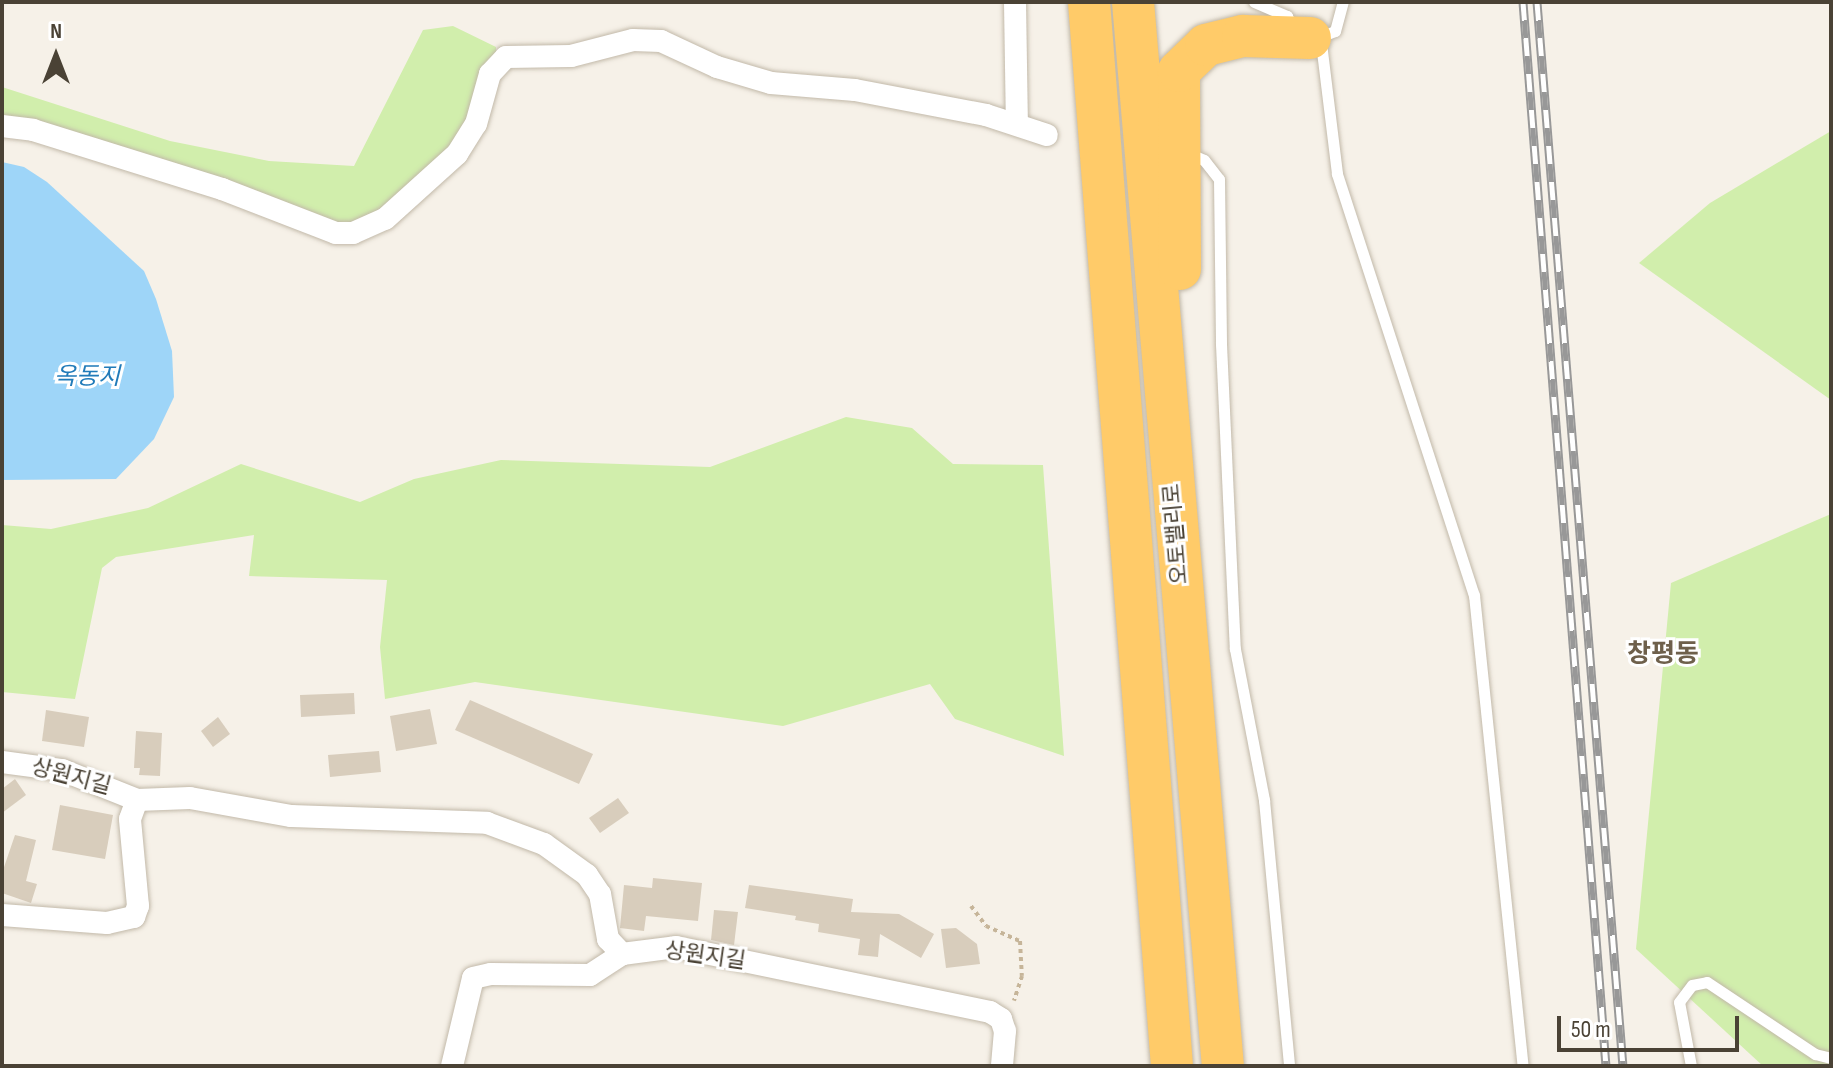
<!DOCTYPE html>
<meta charset="utf-8">
<style>
body{margin:0}
#map{position:relative;width:1833px;height:1068px;overflow:hidden;background:#f6f1e8;font-family:"Sofia Sans Condensed","Noto Sans KR",sans-serif}
div>[style]{position:absolute}
[style*='--x']{left:calc(var(--x)*1px);top:calc(var(--y)*1px);width:calc(var(--w)*1px);rotate:calc(var(--a)*1deg)}
.green>*{inset:0;background:#d1eeac}
.water>*{inset:0;background:#9ed5f8}
.building>*{inset:0;background:#d8cdbc}
.path>*{height:4px;margin-top:-2px;transform-origin:0;background:repeating-linear-gradient(90deg,#c6b599 0 4px,transparent 0 8px)}
.roads{filter:drop-shadow(0 0 2px #c2b9a9) drop-shadow(0 0 2px #c2b9a9)}
.lane>*{height:11px;margin:-5.5px;padding:0 5.5px;transform-origin:5.5px;border-radius:5.5px;background:#fff}
.street>*{height:22px;margin:-11px;padding:0 11px;transform-origin:11px;border-radius:11px;background:#fff}
.highway>*{height:42px;margin:-21px;padding:0 21px;transform-origin:21px;border-radius:21px;background:#ffcb69}
.rail>*{height:9px;margin-top:-4.5px;transform-origin:0;background:repeating-linear-gradient(90deg,#fff 0 18px,#989898 0 36px);box-sizing:border-box;border-block:2px solid #989898}
span{translate:-50% -50%;white-space:nowrap;text-align:center;line-height:1.15;-webkit-text-stroke:6px #fff;paint-order:stroke}
.street-label{font-size:22px;color:#4a4235}
.water-label{font-size:24px;color:#217bb9;font-style:italic}
.quarter-label{font-size:26px;color:#6e604b;font-weight:700}
.frame{position:absolute;inset:0;border:4px solid #4a4235;pointer-events:none}
.north{position:absolute;left:16px;top:16px;width:80px;height:80px;-webkit-text-stroke:6px #fff;paint-order:stroke;rotate:0deg;font-size:22px;font-weight:700;line-height:32px;text-align:center;color:#4a4235}
.north::after{content:'';display:block;margin:auto;width:28px;height:36px;background:#4a4235;clip-path:polygon(50% 0,100% 100%,50% 72%,0 100%)}
.scale{position:absolute;left:1557px;top:1016px;width:182px;height:36px;box-sizing:border-box;border:4px solid #4a4235;border-top:0;padding-left:10px;font-size:24px;line-height:28px;white-space:nowrap;color:#4a4235;-webkit-text-stroke:6px #fff;paint-order:stroke}
</style>
<div id="map">
<div class="green">
<div style="clip-path:polygon(453px 26px,496px 47px,496px 60px,465px 135px,401px 200px,353px 228px,2px 121px,2px 87px,170px 141px,269px 161px,354px 166px,423px 30px)"></div>
<div style="clip-path:polygon(1831px 131px,1831px 400px,1639px 263px,1710px 203px)"></div>
<div style="clip-path:polygon(846px 417px,912px 428px,953px 464px,1043px 465px,1064px 756px,955px 719px,930px 684px,783px 726px,475px 682px,385px 699px,380px 647px,387px 580px,249px 576px,254px 535px,116px 557px,102px 568px,75px 699px,2px 692px,2px 525px,51px 529px,148px 508px,241px 464px,360px 502px,414px 479px,501px 460px,710px 467px)"></div>
<div style="clip-path:polygon(1831px 514px,1831px 1066px,1763px 1066px,1636px 949px,1671px 583px)"></div>
</div>
<div class="water">
<div style="clip-path:polygon(2px 162px,24px 167px,47px 182px,144px 271px,156px 299px,172px 351px,174px 397px,154px 439px,116px 479px,2px 480px)"></div>
</div>
<div class="building">
<div style="clip-path:polygon(354px 693px,355px 714px,301px 717px,300px 695px)"></div>
<div style="clip-path:polygon(470px 700px,593px 754px,579px 784px,455px 730px)"></div>
<div style="clip-path:polygon(430px 709px,437px 744px,396px 751px,390px 716px)"></div>
<div style="clip-path:polygon(46px 710px,89px 717px,84px 747px,42px 741px)"></div>
<div style="clip-path:polygon(218px 717px,230px 734px,213px 747px,201px 731px)"></div>
<div style="clip-path:polygon(136px 731px,162px 733px,160px 776px,139px 775px,140px 768px,134px 768px)"></div>
<div style="clip-path:polygon(379px 751px,381px 772px,330px 777px,328px 755px)"></div>
<div style="clip-path:polygon(15px 779px,26px 795px,2px 813px,2px 789px)"></div>
<div style="clip-path:polygon(618px 798px,629px 813px,600px 833px,589px 818px)"></div>
<div style="clip-path:polygon(60px 805px,113px 815px,105px 859px,52px 850px)"></div>
<div style="clip-path:polygon(15px 835px,36px 840px,26px 881px,37px 884px,31px 903px,2px 893px,2px 873px)"></div>
<div style="clip-path:polygon(653px 878px,702px 883px,698px 921px,646px 916px,644px 931px,620px 928px,624px 885px,652px 888px)"></div>
<div style="clip-path:polygon(749px 885px,853px 899px,851px 912px,899px 914px,934px 934px,921px 958px,880px 934px,878px 957px,858px 955px,860px 939px,818px 932px,819px 924px,795px 920px,796px 916px,745px 908px)"></div>
<div style="clip-path:polygon(714px 910px,738px 912px,734px 945px,711px 940px)"></div>
<div style="clip-path:polygon(956px 928px,977px 944px,980px 964px,946px 968px,941px 929px)"></div>
</div>
<div class="path">
<div style="--x:971;--y:906;--w:25;--a:53"></div>
<div style="--x:986;--y:926;--w:37;--a:24"></div>
<div style="--x:1020;--y:941;--w:35;--a:87"></div>
<div style="--x:1022;--y:976;--w:26;--a:108"></div>
</div>
<div class="roads">
<div class="lane">
<div style="--x:1254;--y:2;--w:36;--a:23"></div>
<div style="--x:1287;--y:16;--w:14;--a:65"></div>
<div style="--x:1316;--y:38;--w:20;--a:-20"></div>
<div style="--x:1335;--y:31;--w:30;--a:-75"></div>
<div style="--x:1321;--y:43;--w:132;--a:83"></div>
<div style="--x:1337;--y:174;--w:443;--a:72"></div>
<div style="--x:1474;--y:595;--w:474;--a:84.1"></div>
<div style="--x:1190;--y:154;--w:15;--a:23"></div>
<div style="--x:1204;--y:160;--w:24;--a:52"></div>
<div style="--x:1219;--y:179;--w:165;--a:89.3"></div>
<div style="--x:1221;--y:344;--w:305;--a:87.4"></div>
<div style="--x:1235;--y:649;--w:154;--a:79.1"></div>
<div style="--x:1264;--y:800;--w:267;--a:84.6"></div>
<div style="--x:1691;--y:1066;--w:65;--a:-100.6"></div>
<div style="--x:1679;--y:1002;--w:21;--a:-53"></div>
<div style="--x:1692;--y:985;--w:15;--a:-11"></div>
<div style="--x:1707;--y:982;--w:130;--a:33.7"></div>
<div style="--x:1815;--y:1054;--w:16;--a:14"></div>
</div>
<div class="street">
<div style="--x:1015;--y:2;--w:121;--a:89.1"></div>
<div style="--x:2;--y:126;--w:31;--a:7"></div>
<div style="--x:33;--y:130;--w:198;--a:17.3"></div>
<div style="--x:222;--y:189;--w:122;--a:21.1"></div>
<div style="--x:336;--y:233;--w:17;--a:0"></div>
<div style="--x:353;--y:233;--w:35;--a:-24"></div>
<div style="--x:385;--y:219;--w:97;--a:-42.1"></div>
<div style="--x:457;--y:154;--w:36;--a:-58"></div>
<div style="--x:476;--y:124;--w:52;--a:-74.4"></div>
<div style="--x:490;--y:74;--w:23;--a:-47"></div>
<div style="--x:506;--y:57;--w:65;--a:-0.9"></div>
<div style="--x:571;--y:56;--w:64;--a:-14.5"></div>
<div style="--x:633;--y:40;--w:28;--a:2"></div>
<div style="--x:661;--y:41;--w:62;--a:24.9"></div>
<div style="--x:717;--y:67;--w:56;--a:16.5"></div>
<div style="--x:771;--y:83;--w:84;--a:4.8"></div>
<div style="--x:855;--y:90;--w:133;--a:10.8"></div>
<div style="--x:986;--y:115;--w:64;--a:18.2"></div>
<div style="--x:2;--y:762;--w:61;--a:7.6"></div>
<div style="--x:62;--y:770;--w:81;--a:21.8"></div>
<div style="--x:137;--y:800;--w:53;--a:-2.2"></div>
<div style="--x:190;--y:798;--w:103;--a:10.1"></div>
<div style="--x:291;--y:816;--w:196;--a:2"></div>
<div style="--x:487;--y:823;--w:61;--a:20.2"></div>
<div style="--x:544;--y:844;--w:53;--a:35.8"></div>
<div style="--x:587;--y:875;--w:23;--a:56"></div>
<div style="--x:600;--y:894;--w:46;--a:79.9"></div>
<div style="--x:608;--y:939;--w:21;--a:47"></div>
<div style="--x:622;--y:954;--w:54;--a:-7.4"></div>
<div style="--x:676;--y:947;--w:321;--a:11.7"></div>
<div style="--x:990;--y:1012;--w:13;--a:32"></div>
<div style="--x:1001;--y:1019;--w:13;--a:72"></div>
<div style="--x:1005;--y:1031;--w:35;--a:95"></div>
<div style="--x:2;--y:915;--w:105;--a:4.4"></div>
<div style="--x:107;--y:923;--w:28;--a:-13"></div>
<div style="--x:134;--y:917;--w:12;--a:-70"></div>
<div style="--x:138;--y:906;--w:87;--a:-95.3"></div>
<div style="--x:130;--y:819;--w:20;--a:-70"></div>
<div style="--x:452;--y:1066;--w:90;--a:-76.6"></div>
<div style="--x:473;--y:978;--w:18;--a:-13"></div>
<div style="--x:491;--y:974;--w:99;--a:0.6"></div>
<div style="--x:590;--y:975;--w:38;--a:-33"></div>
</div>
<div class="highway">
<div style="--x:1089;--y:2;--w:1067;--a:85.54"></div>
<div style="--x:1133;--y:2;--w:1068;--a:85.17"></div>
<div style="--x:1180;--y:269;--w:198;--a:-90.3"></div>
<div style="--x:1179;--y:71;--w:37;--a:-44"></div>
<div style="--x:1206;--y:45;--w:38;--a:-14"></div>
<div style="--x:1243;--y:36;--w:67;--a:1.7"></div>
</div>
</div>
<div class="rail">
<div style="--x:1523;--y:2;--w:1067;--a:85.54"></div>
<div style="--x:1537;--y:2;--w:1067;--a:85.38"></div>
</div>
<div class="street-label">
<span style="left:1176px;top:534px;rotate:-95deg">오토밸리로</span>
<span style="left:71px;top:777px;rotate:15deg">상원지길</span>
<span style="left:705px;top:956px;rotate:8deg">상원지길</span>
</div>
<div class="water-label">
<span style="left:87px;top:377px">옥동지</span>
</div>
<div class="quarter-label">
<span style="left:1663px;top:655px">창평동</span>
</div>
<div class="frame"></div>
<div class="north">N</div>
<div class="scale">50 m</div>
</div>
